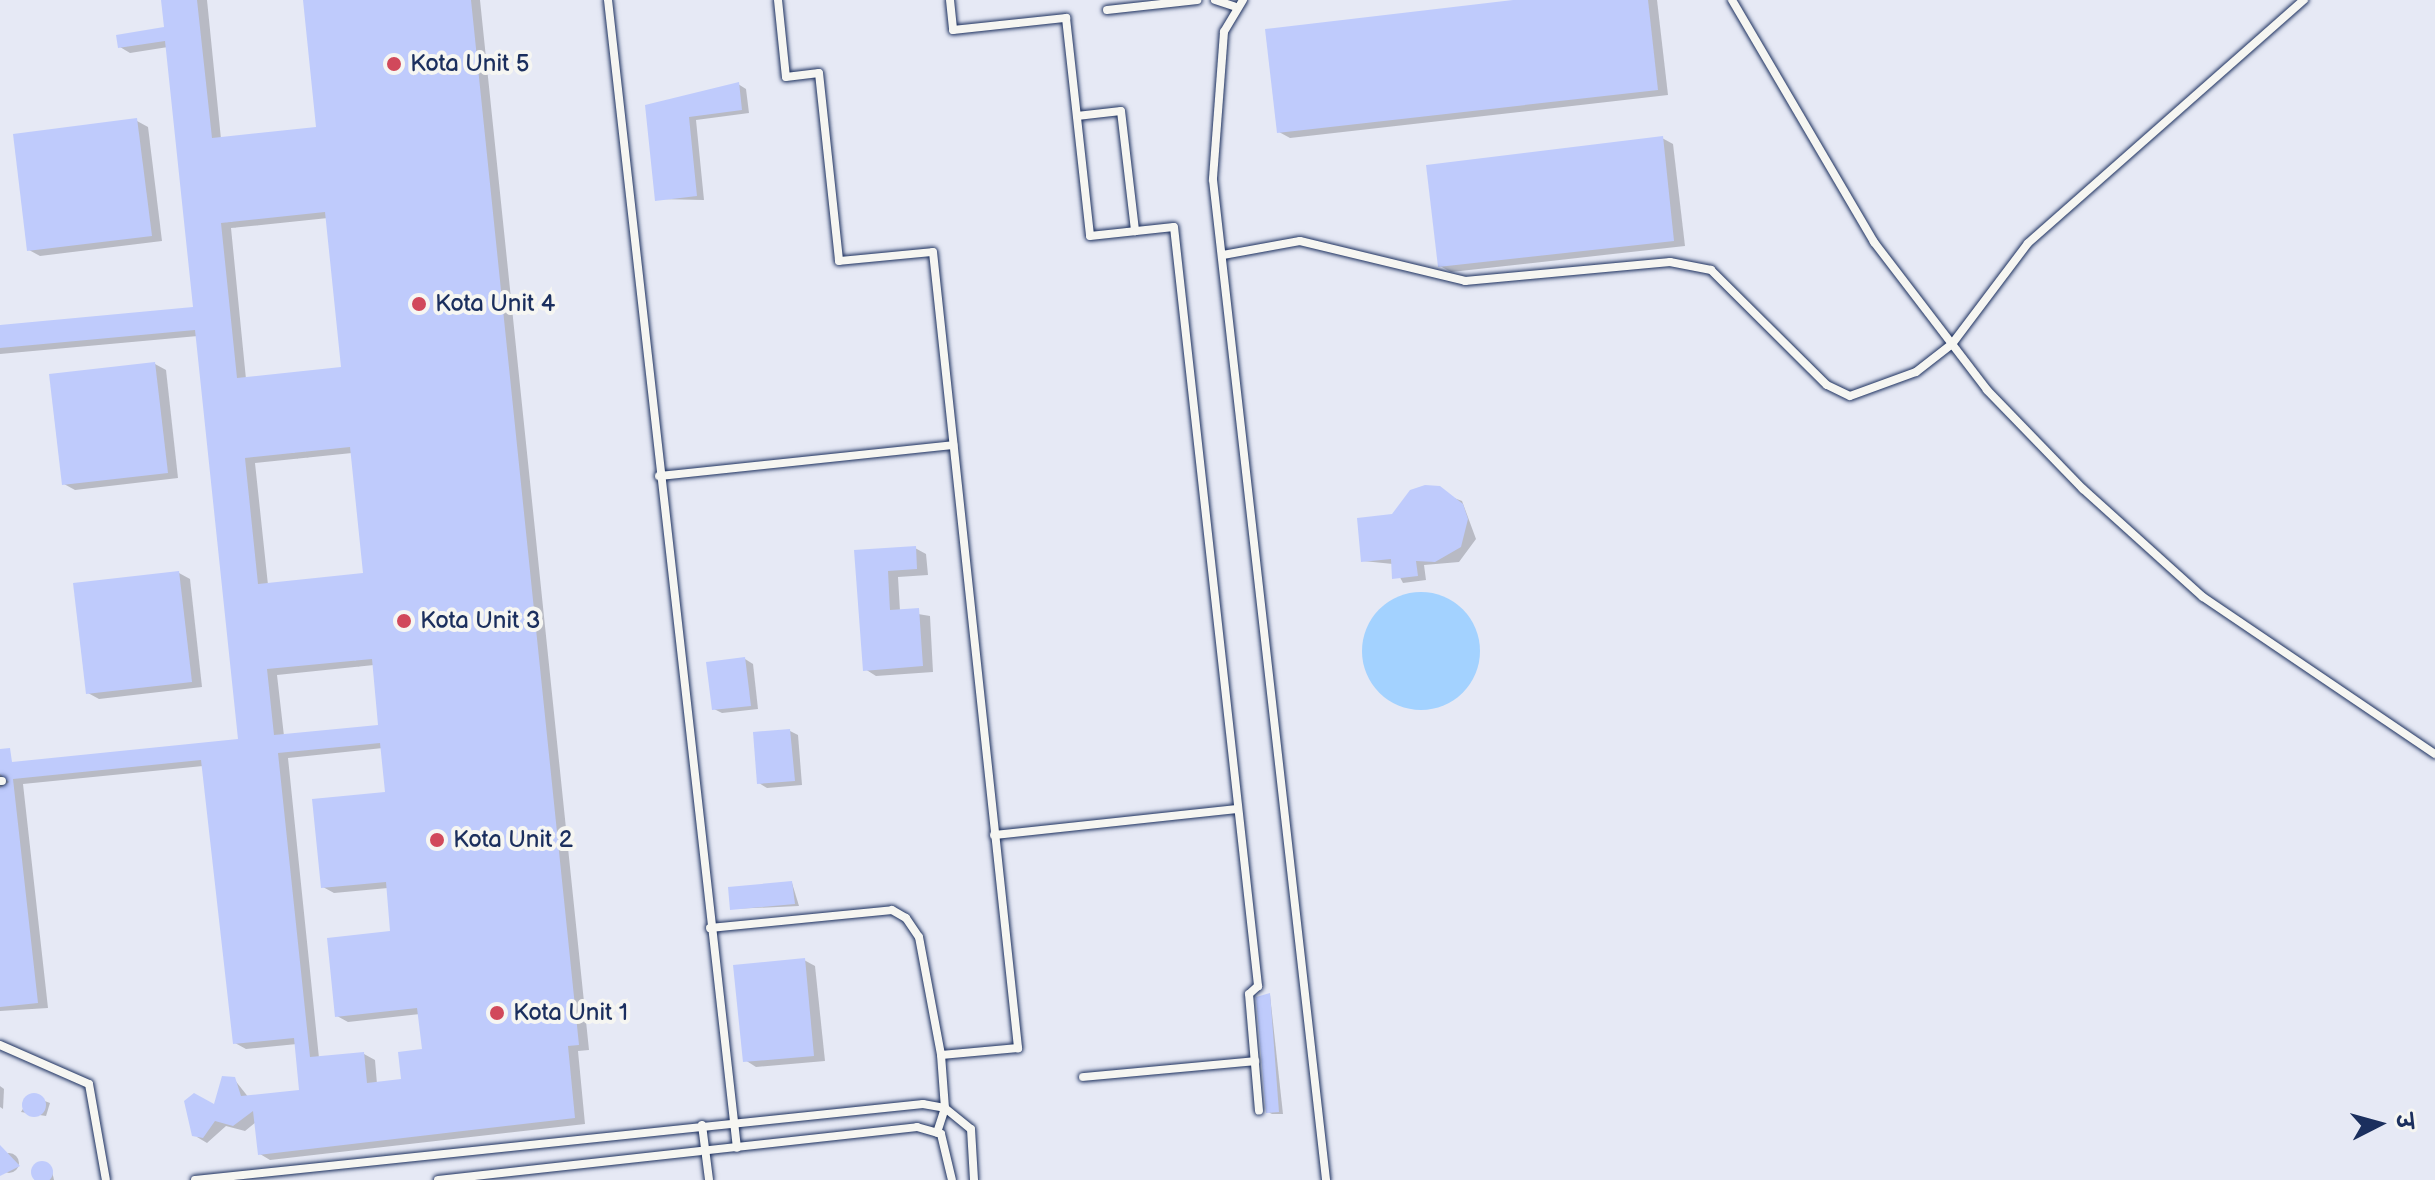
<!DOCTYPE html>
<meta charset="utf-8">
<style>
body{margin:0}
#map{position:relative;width:2435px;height:1180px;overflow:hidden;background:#f6f6f2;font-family:"Balsamiq Sans","Playpen Sans Deva",sans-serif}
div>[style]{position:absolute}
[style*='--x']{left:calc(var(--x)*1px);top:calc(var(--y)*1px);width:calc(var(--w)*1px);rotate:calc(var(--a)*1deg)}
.built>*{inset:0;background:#e6e9f5}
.water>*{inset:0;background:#a3d2ff}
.round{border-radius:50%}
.shadow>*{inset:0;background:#0003}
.building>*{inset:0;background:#bfcbfc}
.roads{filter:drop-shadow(0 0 2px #1b2f5e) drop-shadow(0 0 2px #1b2f5e)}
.service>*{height:8px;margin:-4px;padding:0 4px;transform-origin:4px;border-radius:4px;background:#f6f6f2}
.dots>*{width:22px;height:22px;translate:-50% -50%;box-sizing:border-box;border:4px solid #f6f6f2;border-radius:50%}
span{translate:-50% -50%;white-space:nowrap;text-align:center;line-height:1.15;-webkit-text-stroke:8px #f6f6f2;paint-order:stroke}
.poi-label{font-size:24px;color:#1b2f5e}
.left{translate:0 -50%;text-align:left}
.north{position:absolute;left:2339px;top:1084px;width:80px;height:80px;-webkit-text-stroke:6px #f6f6f2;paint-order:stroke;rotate:84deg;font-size:22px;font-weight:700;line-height:32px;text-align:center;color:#1b2f5e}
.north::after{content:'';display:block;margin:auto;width:28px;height:36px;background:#1b2f5e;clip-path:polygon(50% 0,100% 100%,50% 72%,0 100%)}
</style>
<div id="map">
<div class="built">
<div style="clip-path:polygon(0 0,2435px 0,2435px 1180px,0 1180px)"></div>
</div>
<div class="water">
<div class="round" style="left:1362px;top:592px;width:118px;height:118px"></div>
</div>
<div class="shadow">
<div style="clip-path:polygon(evenodd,163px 0,207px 0,221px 139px,319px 129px,305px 0,480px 0,589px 1050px,578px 1051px,585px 1124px,270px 1160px,260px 1154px,256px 1122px,245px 1131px,226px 1126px,207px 1143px,197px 1137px,234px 1079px,249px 1098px,301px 1092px,297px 1044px,246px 1049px,235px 1043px,203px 766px,23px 784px,48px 1008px,0 1011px,0 769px,241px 741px,198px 336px,0 354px,0 327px,195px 309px,168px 47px,130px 53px,120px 47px,166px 29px,163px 0,328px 218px,344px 369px,246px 379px,231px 228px,328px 218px,163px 0,352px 453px,365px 575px,268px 585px,255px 463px,352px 453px,163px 0,374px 665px,380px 727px,284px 736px,277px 675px,374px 665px,163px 0,383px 748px,388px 794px,323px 887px,334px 893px,388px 888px,393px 933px,337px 1016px,348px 1022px,420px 1014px,424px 1051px,403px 1081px,377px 1084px,375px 1060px,364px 1054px,319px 1058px,288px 758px,383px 748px)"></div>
<div style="clip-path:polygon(1537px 0,1657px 0,1668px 95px,1290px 138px,1279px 132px)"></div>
<div style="clip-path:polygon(738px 84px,746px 89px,749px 113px,696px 120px,704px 200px,657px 199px,647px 106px)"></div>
<div style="clip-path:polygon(137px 121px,148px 127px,162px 241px,40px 256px,29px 250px)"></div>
<div style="clip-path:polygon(1662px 138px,1673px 144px,1685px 246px,1451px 272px,1440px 266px)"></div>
<div style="clip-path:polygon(155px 364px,166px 370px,178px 478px,75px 490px,64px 484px)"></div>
<div style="clip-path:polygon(1425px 487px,1462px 501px,1476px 539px,1459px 562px,1424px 565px,1426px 580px,1403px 583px,1393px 564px,1363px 561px)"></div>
<div style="clip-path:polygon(915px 548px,926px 554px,928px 575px,898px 577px,900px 611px,930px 616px,933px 672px,876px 676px,865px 669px,857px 552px)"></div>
<div style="clip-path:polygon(179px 573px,190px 579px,202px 687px,99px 699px,88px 693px)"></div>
<div style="clip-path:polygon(745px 659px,753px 664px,758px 709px,722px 713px,714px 709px)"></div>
<div style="clip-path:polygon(790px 731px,798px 735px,802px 785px,767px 788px,759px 783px)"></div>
<div style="clip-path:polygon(792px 883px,799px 906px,732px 909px)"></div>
<div style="clip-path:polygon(804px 960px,815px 966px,825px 1061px,756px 1067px,745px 1060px)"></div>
<div style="clip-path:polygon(1270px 995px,1283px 1114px,1272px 1114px,1268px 1112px)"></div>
<div style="clip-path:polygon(0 1086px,4px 1089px,3px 1109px,0 1107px)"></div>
<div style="clip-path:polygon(31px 1096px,50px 1103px,46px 1116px,21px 1112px)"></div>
<div class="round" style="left:-1px;top:1153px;width:20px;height:20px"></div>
<div style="clip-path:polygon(46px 1164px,51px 1167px,54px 1180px,39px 1180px,32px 1170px)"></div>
</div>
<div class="building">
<div style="clip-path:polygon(evenodd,161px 0,197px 0,212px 138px,316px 127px,303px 0,471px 0,579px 1045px,568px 1046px,575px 1118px,258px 1155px,253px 1111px,233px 1126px,215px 1121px,203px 1138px,192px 1136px,184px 1101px,194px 1093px,214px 1104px,222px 1076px,235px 1077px,241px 1096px,299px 1090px,294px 1038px,233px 1044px,201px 760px,13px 779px,38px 1003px,0 1007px,0 788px,9px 782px,0 774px,0 749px,10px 748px,12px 762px,238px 739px,195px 330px,0 348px,0 325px,193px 307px,165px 41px,118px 48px,116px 35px,164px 27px,161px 0,325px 212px,341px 367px,237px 378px,221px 223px,325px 212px,161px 0,350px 447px,363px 573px,258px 584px,245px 458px,350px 447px,161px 0,372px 659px,378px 725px,274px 735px,267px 669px,372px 659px,161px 0,380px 743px,385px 792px,312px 799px,321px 888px,386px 882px,390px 931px,327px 938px,335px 1017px,417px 1008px,422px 1049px,398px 1052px,401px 1079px,367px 1083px,364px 1052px,310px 1057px,278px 753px,380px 743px)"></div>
<div style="clip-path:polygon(1513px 0,1648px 0,1658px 90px,1277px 133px,1265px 29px)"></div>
<div style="clip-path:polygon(739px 82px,742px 110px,689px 117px,697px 196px,655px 201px,645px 105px)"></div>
<div style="clip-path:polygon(137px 118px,152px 236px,27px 251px,13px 134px)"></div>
<div style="clip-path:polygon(1663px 136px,1674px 241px,1438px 267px,1426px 165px)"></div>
<div style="clip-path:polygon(155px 362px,168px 473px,62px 485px,49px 374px)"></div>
<div style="clip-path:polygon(1425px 485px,1440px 486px,1463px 504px,1468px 519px,1461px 547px,1435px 562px,1416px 561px,1418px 576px,1392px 579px,1391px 559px,1361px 562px,1357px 518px,1392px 514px,1410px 490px)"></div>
<div style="clip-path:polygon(916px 546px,917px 569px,888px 571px,890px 610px,919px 608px,923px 666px,863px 671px,854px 550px)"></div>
<div style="clip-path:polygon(179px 571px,192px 682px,86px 694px,73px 583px)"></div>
<div style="clip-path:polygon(745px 657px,751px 706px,712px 710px,706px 662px)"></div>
<div style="clip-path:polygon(790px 729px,795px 781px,757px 784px,753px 732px)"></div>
<div style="clip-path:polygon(792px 881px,795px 904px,730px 910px,728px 887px)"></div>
<div style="clip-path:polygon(805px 958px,814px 1056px,743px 1062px,733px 965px)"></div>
<div style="clip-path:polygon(1270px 993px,1279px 1112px,1266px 1113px,1256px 997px)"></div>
<div class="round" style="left:22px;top:1093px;width:24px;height:24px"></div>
<div style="clip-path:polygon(0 1145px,20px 1166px,0 1176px)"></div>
<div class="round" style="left:31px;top:1161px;width:22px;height:22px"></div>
</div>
<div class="roads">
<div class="service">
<div style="--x:608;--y:0;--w:1155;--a:83.59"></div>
<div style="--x:778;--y:0;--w:77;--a:84.1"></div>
<div style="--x:786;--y:77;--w:33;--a:-7"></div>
<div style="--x:819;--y:73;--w:189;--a:83.9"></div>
<div style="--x:839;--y:261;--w:94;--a:-5.5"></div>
<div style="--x:933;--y:252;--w:801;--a:83.9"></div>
<div style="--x:1018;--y:1048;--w:77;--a:174.8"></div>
<div style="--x:950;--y:0;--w:30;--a:84"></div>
<div style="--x:953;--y:30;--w:114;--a:-6.1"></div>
<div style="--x:1066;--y:18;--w:219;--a:83.7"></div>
<div style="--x:1090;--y:236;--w:84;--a:-6.1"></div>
<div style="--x:1174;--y:227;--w:764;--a:83.68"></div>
<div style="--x:1258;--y:986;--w:12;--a:138"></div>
<div style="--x:1249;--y:994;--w:117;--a:85.1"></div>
<div style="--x:1215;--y:0;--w:20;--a:18"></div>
<div style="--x:1243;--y:0;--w:37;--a:121"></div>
<div style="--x:1224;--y:32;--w:148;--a:94.3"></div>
<div style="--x:1213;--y:180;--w:1006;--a:83.55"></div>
<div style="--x:1732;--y:0;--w:281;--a:59.6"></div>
<div style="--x:1874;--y:242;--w:186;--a:52.6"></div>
<div style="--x:1987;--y:390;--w:138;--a:45.9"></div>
<div style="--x:2083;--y:489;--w:161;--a:42"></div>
<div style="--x:2203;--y:597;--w:280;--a:34.1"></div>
<div style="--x:1107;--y:10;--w:91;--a:-6.3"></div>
<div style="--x:1077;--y:116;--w:44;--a:-6.5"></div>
<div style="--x:1121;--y:111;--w:121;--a:83.3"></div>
<div style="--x:1223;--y:255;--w:78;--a:-10.3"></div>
<div style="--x:1300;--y:241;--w:170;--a:13.6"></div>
<div style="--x:1465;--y:281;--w:206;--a:-5.3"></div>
<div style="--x:1670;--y:262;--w:42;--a:11"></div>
<div style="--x:1711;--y:270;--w:163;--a:44.8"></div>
<div style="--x:1827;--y:385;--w:25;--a:26"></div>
<div style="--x:1850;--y:396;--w:70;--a:-20"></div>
<div style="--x:1916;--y:372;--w:46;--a:-37.9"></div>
<div style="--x:1952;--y:344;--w:126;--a:-53"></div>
<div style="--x:2028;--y:243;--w:368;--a:-41.4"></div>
<div style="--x:659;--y:476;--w:296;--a:-6"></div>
<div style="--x:0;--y:781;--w:2;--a:0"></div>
<div style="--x:994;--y:835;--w:245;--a:-6.1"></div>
<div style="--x:710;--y:928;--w:183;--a:-5.6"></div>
<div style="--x:892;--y:910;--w:16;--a:30"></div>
<div style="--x:906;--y:918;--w:23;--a:56"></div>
<div style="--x:919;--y:937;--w:120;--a:79.4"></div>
<div style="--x:941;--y:1055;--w:53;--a:85.7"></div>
<div style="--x:945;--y:1108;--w:26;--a:108"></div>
<div style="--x:0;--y:1045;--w:97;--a:23.7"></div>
<div style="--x:89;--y:1084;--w:97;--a:80"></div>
<div style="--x:1083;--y:1077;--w:173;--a:-5.3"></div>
<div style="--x:702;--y:1125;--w:55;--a:82.7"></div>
<div style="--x:195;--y:1180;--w:732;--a:-5.96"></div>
<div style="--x:923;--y:1104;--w:22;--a:10"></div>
<div style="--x:945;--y:1108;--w:33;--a:39"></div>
<div style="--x:971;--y:1129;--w:51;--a:86.6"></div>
<div style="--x:438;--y:1180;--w:482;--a:-6.3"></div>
<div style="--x:917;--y:1127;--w:25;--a:16"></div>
<div style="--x:941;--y:1134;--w:47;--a:76.6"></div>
</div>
</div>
<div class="dots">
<div style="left:394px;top:64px;background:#d1495b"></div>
<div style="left:419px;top:304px;background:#d1495b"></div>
<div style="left:404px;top:621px;background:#d1495b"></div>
<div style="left:437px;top:840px;background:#d1495b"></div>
<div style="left:497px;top:1013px;background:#d1495b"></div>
</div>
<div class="poi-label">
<span class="left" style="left:410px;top:64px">Kota Unit 5</span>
<span class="left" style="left:435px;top:304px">Kota Unit 4</span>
<span class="left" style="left:420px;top:621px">Kota Unit 3</span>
<span class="left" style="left:453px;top:840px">Kota Unit 2</span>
<span class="left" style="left:513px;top:1013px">Kota Unit 1</span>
</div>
<div class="north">उ</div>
</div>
